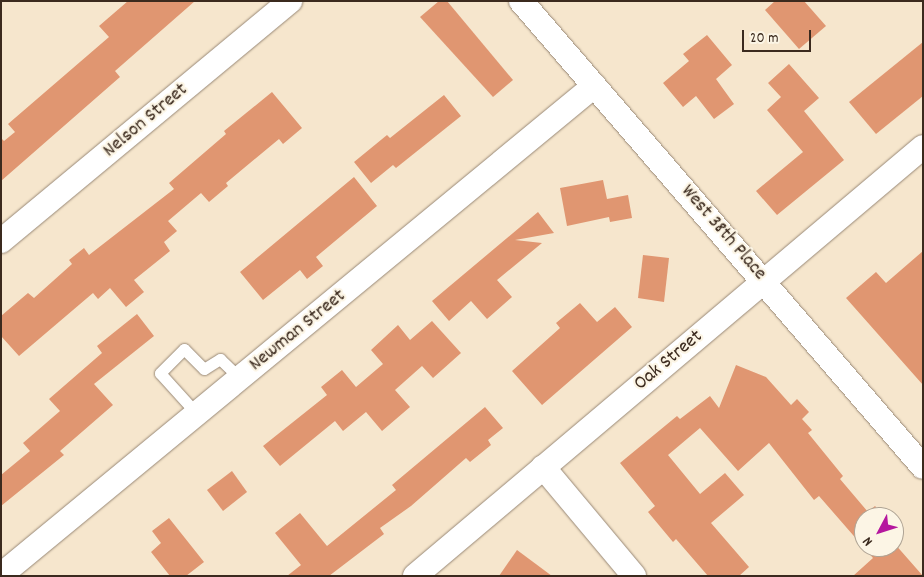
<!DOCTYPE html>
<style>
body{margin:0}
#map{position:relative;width:924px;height:577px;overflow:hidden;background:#f6e6cd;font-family:Dekko,sans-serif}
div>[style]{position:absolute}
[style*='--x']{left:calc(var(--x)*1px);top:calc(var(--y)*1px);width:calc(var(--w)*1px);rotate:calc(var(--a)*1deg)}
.building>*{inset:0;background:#e09671}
.roads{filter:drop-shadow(0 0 1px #988876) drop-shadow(0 0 1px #988876)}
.lane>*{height:11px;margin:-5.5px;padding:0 5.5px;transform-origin:5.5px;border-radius:5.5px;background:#fff}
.street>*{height:24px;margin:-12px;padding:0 12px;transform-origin:12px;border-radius:12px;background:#fff}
span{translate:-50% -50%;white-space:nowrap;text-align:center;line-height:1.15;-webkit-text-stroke:4.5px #fcf5e5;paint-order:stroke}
.street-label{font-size:20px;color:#3b2a1e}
.frame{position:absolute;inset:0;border:2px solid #3b2a1e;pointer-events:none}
.north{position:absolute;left:854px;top:507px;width:50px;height:50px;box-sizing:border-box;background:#fcf5e5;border:1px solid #afa495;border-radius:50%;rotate:230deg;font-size:14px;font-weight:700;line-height:20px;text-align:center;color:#3b2a1e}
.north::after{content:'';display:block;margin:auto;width:18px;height:22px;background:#b5179e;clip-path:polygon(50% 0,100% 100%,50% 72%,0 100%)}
.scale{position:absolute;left:742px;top:30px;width:69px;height:22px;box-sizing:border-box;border:2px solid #3b2a1e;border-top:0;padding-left:6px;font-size:15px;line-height:18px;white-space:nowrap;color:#3b2a1e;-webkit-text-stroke:4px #fcf5e5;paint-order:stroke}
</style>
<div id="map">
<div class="building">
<div style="clip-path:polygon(128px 1px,195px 1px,115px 71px,120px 77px,1px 181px,1px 138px,4px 141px,15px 132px,8px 124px,109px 37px,99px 26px)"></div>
<div style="clip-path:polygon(439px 1px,447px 1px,513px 80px,493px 97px,420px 17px)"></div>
<div style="clip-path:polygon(775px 1px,804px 1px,826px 26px,799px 49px,765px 10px)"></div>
<div style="clip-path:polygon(707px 35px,732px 65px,716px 79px,734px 104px,714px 119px,696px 96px,683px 107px,663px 83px,689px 61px,683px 54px)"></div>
<div style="clip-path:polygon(923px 42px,923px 96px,876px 134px,849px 102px)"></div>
<div style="clip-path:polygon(789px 64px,819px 98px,804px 111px,844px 160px,777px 215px,756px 191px,803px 152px,767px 110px,781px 97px,768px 83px)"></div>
<div style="clip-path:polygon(272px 92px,302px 128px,283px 144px,279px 139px,226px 183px,228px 186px,209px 202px,201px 193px,168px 221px,177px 231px,164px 242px,170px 251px,134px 280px,144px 292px,126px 307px,110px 288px,98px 299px,93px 293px,19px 356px,1px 336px,1px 316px,28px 293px,34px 298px,72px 264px,69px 260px,84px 248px,89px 255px,174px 189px,169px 183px,226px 134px,224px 131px)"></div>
<div style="clip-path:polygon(444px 95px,461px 116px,396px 168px,393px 165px,371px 183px,354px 162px,387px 135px,390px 138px)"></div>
<div style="clip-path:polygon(354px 177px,377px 206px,316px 257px,323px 266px,307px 279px,300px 270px,263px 300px,240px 272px)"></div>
<div style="clip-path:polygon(603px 180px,607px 199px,628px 195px,632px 218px,610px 222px,609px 217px,567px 226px,560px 188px)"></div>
<div style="clip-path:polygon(538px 212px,554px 233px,515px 240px,542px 243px,497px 280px,512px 297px,487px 319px,471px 301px,449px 321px,432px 301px)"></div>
<div style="clip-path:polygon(923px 251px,923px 385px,846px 298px,876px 272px,886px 283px)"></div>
<div style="clip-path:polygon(643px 255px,669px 258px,664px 302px,638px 298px)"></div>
<div style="clip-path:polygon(580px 303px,597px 322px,615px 307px,632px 327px,542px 405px,512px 371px,560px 328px,556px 323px)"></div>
<div style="clip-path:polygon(137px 314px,154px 336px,94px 384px,113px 405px,60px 451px,64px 455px,1px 506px,1px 475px,30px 451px,23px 443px,60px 411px,49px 399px,102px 353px,97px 346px)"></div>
<div style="clip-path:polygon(432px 321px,461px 353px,433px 378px,422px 366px,395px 390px,410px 407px,382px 431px,366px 412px,343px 431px,335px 421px,280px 466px,263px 446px,327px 395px,321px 387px,342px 370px,356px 387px,383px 364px,371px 350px,398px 325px,410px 340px)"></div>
<div style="clip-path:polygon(736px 365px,766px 377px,791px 405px,797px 399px,809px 412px,802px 419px,812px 430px,808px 433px,843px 476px,840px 479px,868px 512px,875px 506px,885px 517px,864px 517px,864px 547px,894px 547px,894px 543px,923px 576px,853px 576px,873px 558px,819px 496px,814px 500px,769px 443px,738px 471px,700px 428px,668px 455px,700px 494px,725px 473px,744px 495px,711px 523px,749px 567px,739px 576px,708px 576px,676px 539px,673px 542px,648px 512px,655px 506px,620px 463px,677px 416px,680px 419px,710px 396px,719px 408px)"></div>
<div style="clip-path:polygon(485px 407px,503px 428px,488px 440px,491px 445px,470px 462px,466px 458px,411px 506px,380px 528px,384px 534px,329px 576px,287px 576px,301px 565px,275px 533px,300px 513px,327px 546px,396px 490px,392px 485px)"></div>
<div style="clip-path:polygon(232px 471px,247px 492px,223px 511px,207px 490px)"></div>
<div style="clip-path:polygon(169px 518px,204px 562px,186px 576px,170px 576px,151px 552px,161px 543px,152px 531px)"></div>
<div style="clip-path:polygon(517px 550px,552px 576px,499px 576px)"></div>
</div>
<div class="roads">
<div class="lane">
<div style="--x:197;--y:414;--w:55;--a:-132.1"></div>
<div style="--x:160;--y:373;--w:34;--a:-45"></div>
<div style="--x:184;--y:349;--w:28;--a:45"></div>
<div style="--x:204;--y:369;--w:19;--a:-32"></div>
<div style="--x:220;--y:359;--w:28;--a:44"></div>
</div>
<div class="street">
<div style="--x:521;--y:1;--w:615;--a:49.22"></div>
<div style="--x:1;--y:241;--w:376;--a:-39.7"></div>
<div style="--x:543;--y:467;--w:142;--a:50.1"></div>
<div style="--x:1;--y:575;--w:769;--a:-39.51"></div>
<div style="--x:415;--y:576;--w:665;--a:-40.18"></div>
</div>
</div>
<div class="street-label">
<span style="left:146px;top:121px;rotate:-40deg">Nelson Street</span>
<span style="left:723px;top:233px;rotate:49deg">West 38th Place</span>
<span style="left:298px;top:331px;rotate:-39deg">Newman Street</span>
<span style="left:669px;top:361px;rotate:-40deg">Oak Street</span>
</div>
<div class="frame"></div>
<div class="north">N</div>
<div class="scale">20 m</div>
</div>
